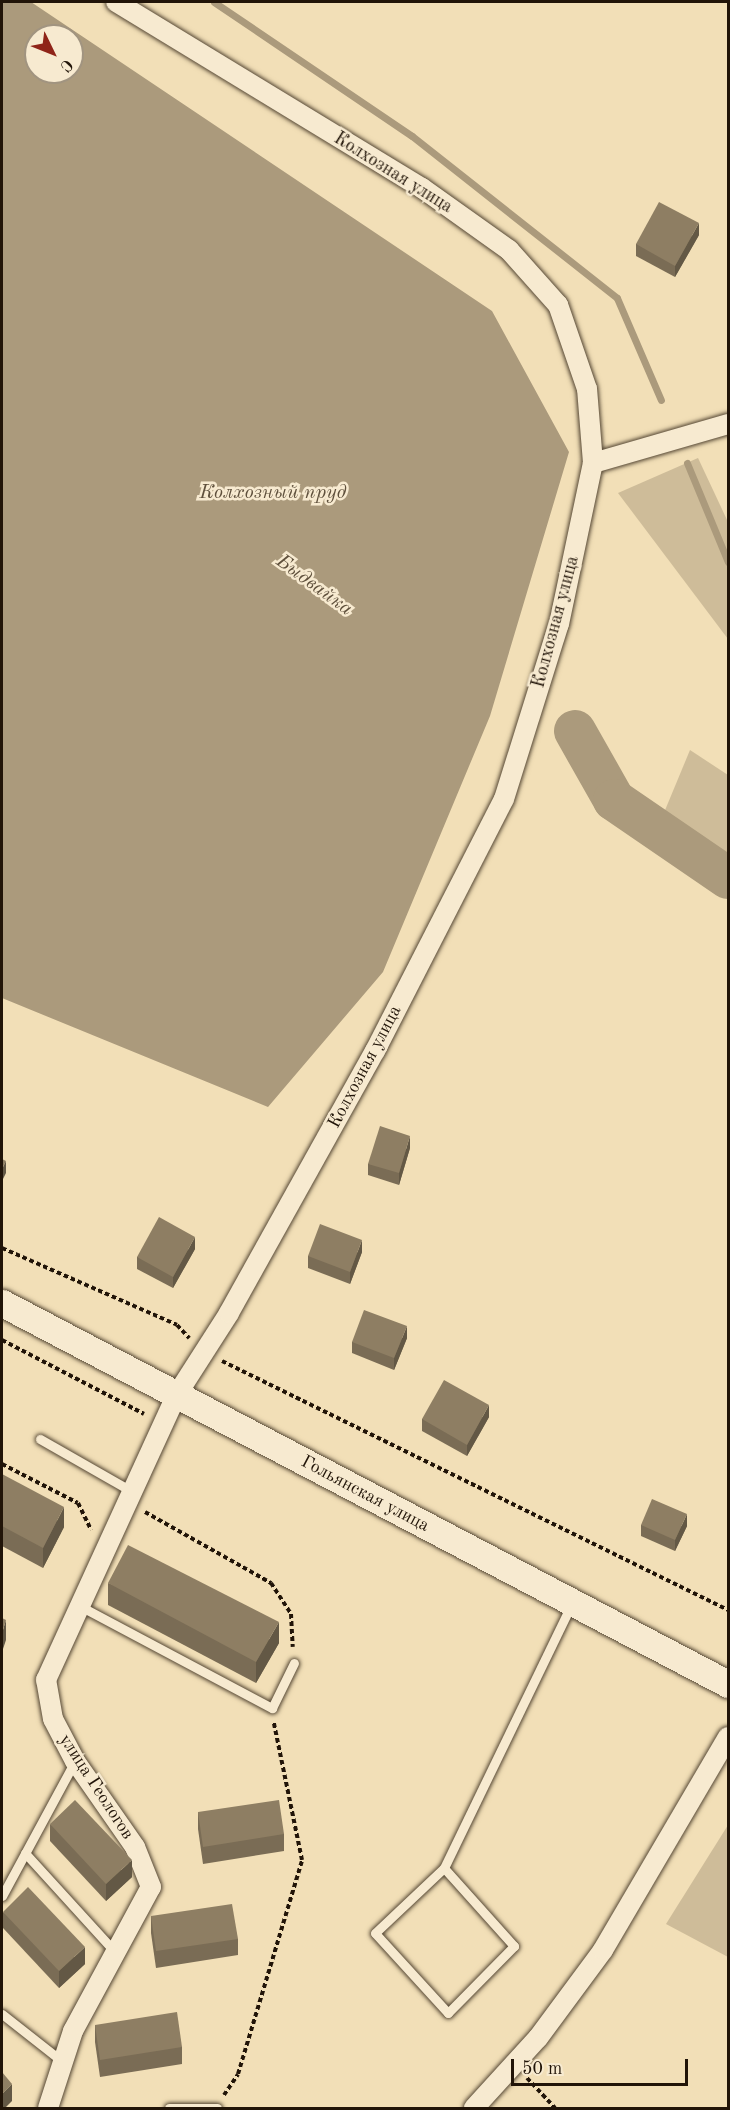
<!DOCTYPE html>
<meta charset="utf-8">
<style>
body{margin:0}
#map{position:relative;width:730px;height:2110px;overflow:hidden;background:#f2dfb7;font-family:"Old Standard TT",serif}
div>[style]{position:absolute}
[style*='--x']{left:calc(var(--x)*1px);top:calc(var(--y)*1px);width:calc(var(--w)*1px);rotate:calc(var(--a)*1deg)}
.green>*{inset:0;background:#cebc99}
.water>*{inset:0;background:#ab9a7c}
.stream>*{height:7px;margin:-3.5px;padding:0 3.5px;transform-origin:3.5px;border-radius:3.5px;background:#ab9a7c}
.river>*{height:42px;margin:-21px;padding:0 21px;transform-origin:21px;border-radius:21px;background:#ab9a7c}
.path>*{height:4px;margin-top:-2px;transform-origin:0;background:repeating-linear-gradient(90deg,#211408 0 4.5px,transparent 0 7.5px)}
.roads{filter:drop-shadow(0 0 2px #554734) drop-shadow(0 0 2px #554734)}
.lane>*{height:9px;margin:-4.5px;padding:0 4.5px;transform-origin:4.5px;border-radius:4.5px;background:#f7ead0}
.street>*{height:20px;margin:-10px;padding:0 10px;transform-origin:10px;border-radius:10px;background:#f7ead0}
.secondary>*{height:27px;margin:-13.5px;padding:0 13.5px;transform-origin:13.5px;border-radius:13.5px;background:#f7ead0}
.wall>*{inset:0;background:#7a6c55}
.shaded-wall>*{inset:0;background:#635845}
.building>*{inset:0;background:#8e7e63}
span{translate:-50% -50%;white-space:nowrap;text-align:center;line-height:1.15;-webkit-text-stroke:5px #f7ead0;paint-order:stroke}
.street-label{font-size:18px;color:#211408}
.water-label{font-size:20px;color:#5f503c;font-style:italic}
.frame{position:absolute;inset:0;border:3px solid #211408;pointer-events:none}
.north{position:absolute;left:24px;top:24px;width:60px;height:60px;box-sizing:border-box;background:#f7ead0;border:2px solid #a19480;border-radius:50%;rotate:133deg;font-size:16px;font-weight:700;line-height:24px;text-align:center;color:#211408}
.north::after{content:'';display:block;margin:auto;width:21px;height:27px;background:#8f2418;clip-path:polygon(50% 0,100% 100%,50% 72%,0 100%)}
.scale{position:absolute;left:511px;top:2059px;width:177px;height:27px;box-sizing:border-box;border:3px solid #211408;border-top:0;padding-left:8px;font-size:18px;line-height:21px;white-space:nowrap;color:#211408;-webkit-text-stroke:4px #f7ead0;paint-order:stroke}
</style>
<div id="map">
<div class="green">
<div style="clip-path:polygon(698px 458px,728px 522px,728px 639px,618px 493px)"></div>
<div style="clip-path:polygon(690px 750px,728px 775px,728px 899px,651px 844px)"></div>
<div style="clip-path:polygon(728px 1825px,728px 1957px,666px 1924px)"></div>
</div>
<div class="water">
<div style="clip-path:polygon(evenodd,2px 2px,31px 2px,492px 311px,569px 452px,490px 716px,383px 972px,268px 1107px,2px 998px,2px 2px,36px 36px,72px 36px,72px 72px,36px 72px,36px 36px)"></div>
</div>
<div class="stream">
<div style="--x:214;--y:2;--w:239;--a:34.1"></div>
<div style="--x:412;--y:136;--w:261;--a:38.3"></div>
<div style="--x:617;--y:298;--w:111;--a:66.7"></div>
<div style="--x:687;--y:463;--w:107;--a:67.5"></div>
</div>
<div class="river">
<div style="--x:575;--y:731;--w:79;--a:60.5"></div>
<div style="--x:614;--y:800;--w:138;--a:34.4"></div>
</div>
<div class="path">
<div style="--x:2;--y:1248;--w:191;--a:23.7"></div>
<div style="--x:177;--y:1325;--w:18;--a:47"></div>
<div style="--x:2;--y:1340;--w:160;--a:27.5"></div>
<div style="--x:222;--y:1361;--w:564;--a:26.2"></div>
<div style="--x:2;--y:1464;--w:85;--a:27.2"></div>
<div style="--x:78;--y:1503;--w:30;--a:64"></div>
<div style="--x:145;--y:1512;--w:145;--a:29.4"></div>
<div style="--x:271;--y:1583;--w:37;--a:57"></div>
<div style="--x:291;--y:1614;--w:33;--a:87"></div>
<div style="--x:527;--y:2078;--w:41;--a:47"></div>
<div style="--x:224;--y:2095;--w:25;--a:-56"></div>
<div style="--x:238;--y:2074;--w:223;--a:-73.3"></div>
<div style="--x:302;--y:1860;--w:140;--a:-101.6"></div>
</div>
<div class="roads">
<div class="lane">
<div style="--x:40;--y:1439;--w:105;--a:29.7"></div>
<div style="--x:78;--y:1605;--w:220;--a:28"></div>
<div style="--x:272;--y:1708;--w:50;--a:-63.9"></div>
<div style="--x:25;--y:1853;--w:135;--a:47.7"></div>
<div style="--x:444;--y:1868;--w:105;--a:48.1"></div>
<div style="--x:514;--y:1946;--w:94;--a:134.6"></div>
<div style="--x:448;--y:2013;--w:108;--a:-132.4"></div>
<div style="--x:375;--y:1933;--w:95;--a:-43.3"></div>
<div style="--x:444;--y:1868;--w:292;--a:-64.2"></div>
<div style="--x:2;--y:1896;--w:153;--a:-61.6"></div>
<div style="--x:2;--y:2014;--w:78;--a:38.2"></div>
<div style="--x:169;--y:2108;--w:48;--a:0"></div>
</div>
<div class="street">
<div style="--x:593;--y:463;--w:141;--a:-16.1"></div>
<div style="--x:48;--y:2108;--w:81;--a:-72"></div>
<div style="--x:73;--y:2031;--w:164;--a:-61.6"></div>
<div style="--x:151;--y:1887;--w:43;--a:-111.8"></div>
<div style="--x:135;--y:1847;--w:105;--a:-124.9"></div>
<div style="--x:75;--y:1761;--w:47;--a:-117.6"></div>
<div style="--x:53;--y:1719;--w:40;--a:-100"></div>
<div style="--x:46;--y:1680;--w:312;--a:-65.4"></div>
<div style="--x:176;--y:1396;--w:98;--a:-57.4"></div>
<div style="--x:229;--y:1313;--w:300;--a:-60.9"></div>
<div style="--x:375;--y:1051;--w:283;--a:-62.9"></div>
<div style="--x:504;--y:799;--w:183;--a:-72.6"></div>
<div style="--x:559;--y:624;--w:165;--a:-78.1"></div>
<div style="--x:593;--y:463;--w:74;--a:-94.6"></div>
<div style="--x:587;--y:389;--w:89;--a:-109"></div>
<div style="--x:558;--y:305;--w:74;--a:-131.7"></div>
<div style="--x:509;--y:250;--w:107;--a:-144.5"></div>
<div style="--x:422;--y:188;--w:358;--a:-148.7"></div>
<div style="--x:474;--y:2108;--w:95;--a:-47.6"></div>
<div style="--x:538;--y:2038;--w:109;--a:-53.5"></div>
<div style="--x:603;--y:1950;--w:247;--a:-59.6"></div>
</div>
<div class="secondary">
<div style="--x:2;--y:1303;--w:820;--a:27.69"></div>
</div>
</div>
<div class="wall">
<div style="clip-path:polygon(699px 235px,675px 277px,636px 256px,636px 244px)"></div>
<div style="clip-path:polygon(410px 1148px,399px 1185px,368px 1175px,368px 1164px)"></div>
<div style="clip-path:polygon(195px 1249px,173px 1288px,137px 1269px,137px 1257px)"></div>
<div style="clip-path:polygon(362px 1252px,350px 1284px,308px 1268px,308px 1256px)"></div>
<div style="clip-path:polygon(407px 1338px,394px 1370px,352px 1353px,352px 1342px)"></div>
<div style="clip-path:polygon(489px 1417px,467px 1456px,422px 1431px,422px 1419px)"></div>
<div style="clip-path:polygon(2px 1474px,64px 1527px,43px 1568px,2px 1546px)"></div>
<div style="clip-path:polygon(641px 1525px,687px 1526px,675px 1551px,641px 1536px)"></div>
<div style="clip-path:polygon(108px 1583px,279px 1643px,256px 1683px,108px 1605px)"></div>
<div style="clip-path:polygon(198px 1812px,284px 1834px,284px 1851px,203px 1864px,198px 1829px)"></div>
<div style="clip-path:polygon(50px 1824px,132px 1877px,106px 1901px,50px 1841px)"></div>
<div style="clip-path:polygon(3px 1912px,85px 1964px,59px 1988px,3px 1928px)"></div>
<div style="clip-path:polygon(151px 1916px,238px 1939px,238px 1955px,156px 1968px,151px 1933px)"></div>
<div style="clip-path:polygon(95px 2025px,182px 2047px,182px 2064px,100px 2077px,95px 2042px)"></div>
</div>
<div class="shaded-wall">
<div style="clip-path:polygon(699px 223px,699px 235px,675px 277px,675px 266px)"></div>
<div style="clip-path:polygon(410px 1136px,410px 1148px,399px 1185px,399px 1173px)"></div>
<div style="clip-path:polygon(6px 1161px,6px 1173px,2px 1181px,2px 1169px)"></div>
<div style="clip-path:polygon(195px 1237px,195px 1249px,173px 1288px,173px 1277px)"></div>
<div style="clip-path:polygon(362px 1240px,362px 1252px,350px 1284px,350px 1272px)"></div>
<div style="clip-path:polygon(407px 1326px,407px 1338px,394px 1370px,394px 1358px)"></div>
<div style="clip-path:polygon(489px 1405px,489px 1417px,467px 1456px,467px 1445px)"></div>
<div style="clip-path:polygon(64px 1507px,64px 1527px,43px 1568px,43px 1548px)"></div>
<div style="clip-path:polygon(687px 1514px,687px 1526px,675px 1551px,675px 1540px)"></div>
<div style="clip-path:polygon(6px 1620px,6px 1640px,2px 1652px,2px 1668px,2px 1633px)"></div>
<div style="clip-path:polygon(279px 1622px,279px 1643px,256px 1683px,256px 1662px)"></div>
<div style="clip-path:polygon(132px 1860px,132px 1877px,106px 1901px,106px 1884px)"></div>
<div style="clip-path:polygon(85px 1947px,85px 1964px,59px 1988px,59px 1971px)"></div>
<div style="clip-path:polygon(12px 2084px,12px 2101px,4px 2109px,2px 2109px,2px 2094px)"></div>
</div>
<div class="building">
<div style="clip-path:polygon(659px 202px,699px 223px,675px 266px,636px 244px)"></div>
<div style="clip-path:polygon(380px 1126px,410px 1136px,399px 1173px,368px 1164px)"></div>
<div style="clip-path:polygon(2px 1159px,6px 1161px,2px 1169px)"></div>
<div style="clip-path:polygon(159px 1217px,195px 1237px,173px 1277px,137px 1257px)"></div>
<div style="clip-path:polygon(320px 1224px,362px 1240px,350px 1272px,308px 1256px)"></div>
<div style="clip-path:polygon(364px 1310px,407px 1326px,394px 1358px,352px 1342px)"></div>
<div style="clip-path:polygon(444px 1380px,489px 1405px,467px 1445px,422px 1419px)"></div>
<div style="clip-path:polygon(2px 1474px,64px 1507px,43px 1548px,2px 1526px)"></div>
<div style="clip-path:polygon(652px 1499px,687px 1514px,675px 1540px,641px 1525px)"></div>
<div style="clip-path:polygon(128px 1545px,279px 1622px,256px 1662px,108px 1583px)"></div>
<div style="clip-path:polygon(2px 1618px,6px 1620px,2px 1633px)"></div>
<div style="clip-path:polygon(75px 1800px,132px 1860px,106px 1884px,50px 1824px)"></div>
<div style="clip-path:polygon(279px 1800px,284px 1834px,203px 1847px,198px 1812px)"></div>
<div style="clip-path:polygon(28px 1887px,85px 1947px,59px 1971px,3px 1912px)"></div>
<div style="clip-path:polygon(232px 1904px,238px 1939px,156px 1951px,151px 1916px)"></div>
<div style="clip-path:polygon(177px 2012px,182px 2047px,100px 2060px,95px 2025px)"></div>
<div style="clip-path:polygon(2px 2072px,12px 2084px,2px 2094px)"></div>
</div>
<div class="street-label">
<span style="left:393px;top:173px;rotate:32deg">Колхозная улица</span>
<span style="left:556px;top:622px;rotate:-75deg">Колхозная улица</span>
<span style="left:365px;top:1067px;rotate:-62deg">Колхозная улица</span>
<span style="left:365px;top:1494px;rotate:28deg">Гольянская улица</span>
<span style="left:96px;top:1787px;rotate:57deg">улица Геологов</span>
</div>
<div class="water-label">
<span style="left:273px;top:493px">Колхозный пруд</span>
<span style="left:314px;top:586px;rotate:36deg">Быдвайка</span>
</div>
<div class="frame"></div>
<div class="north">С</div>
<div class="scale">50 m</div>
</div>
